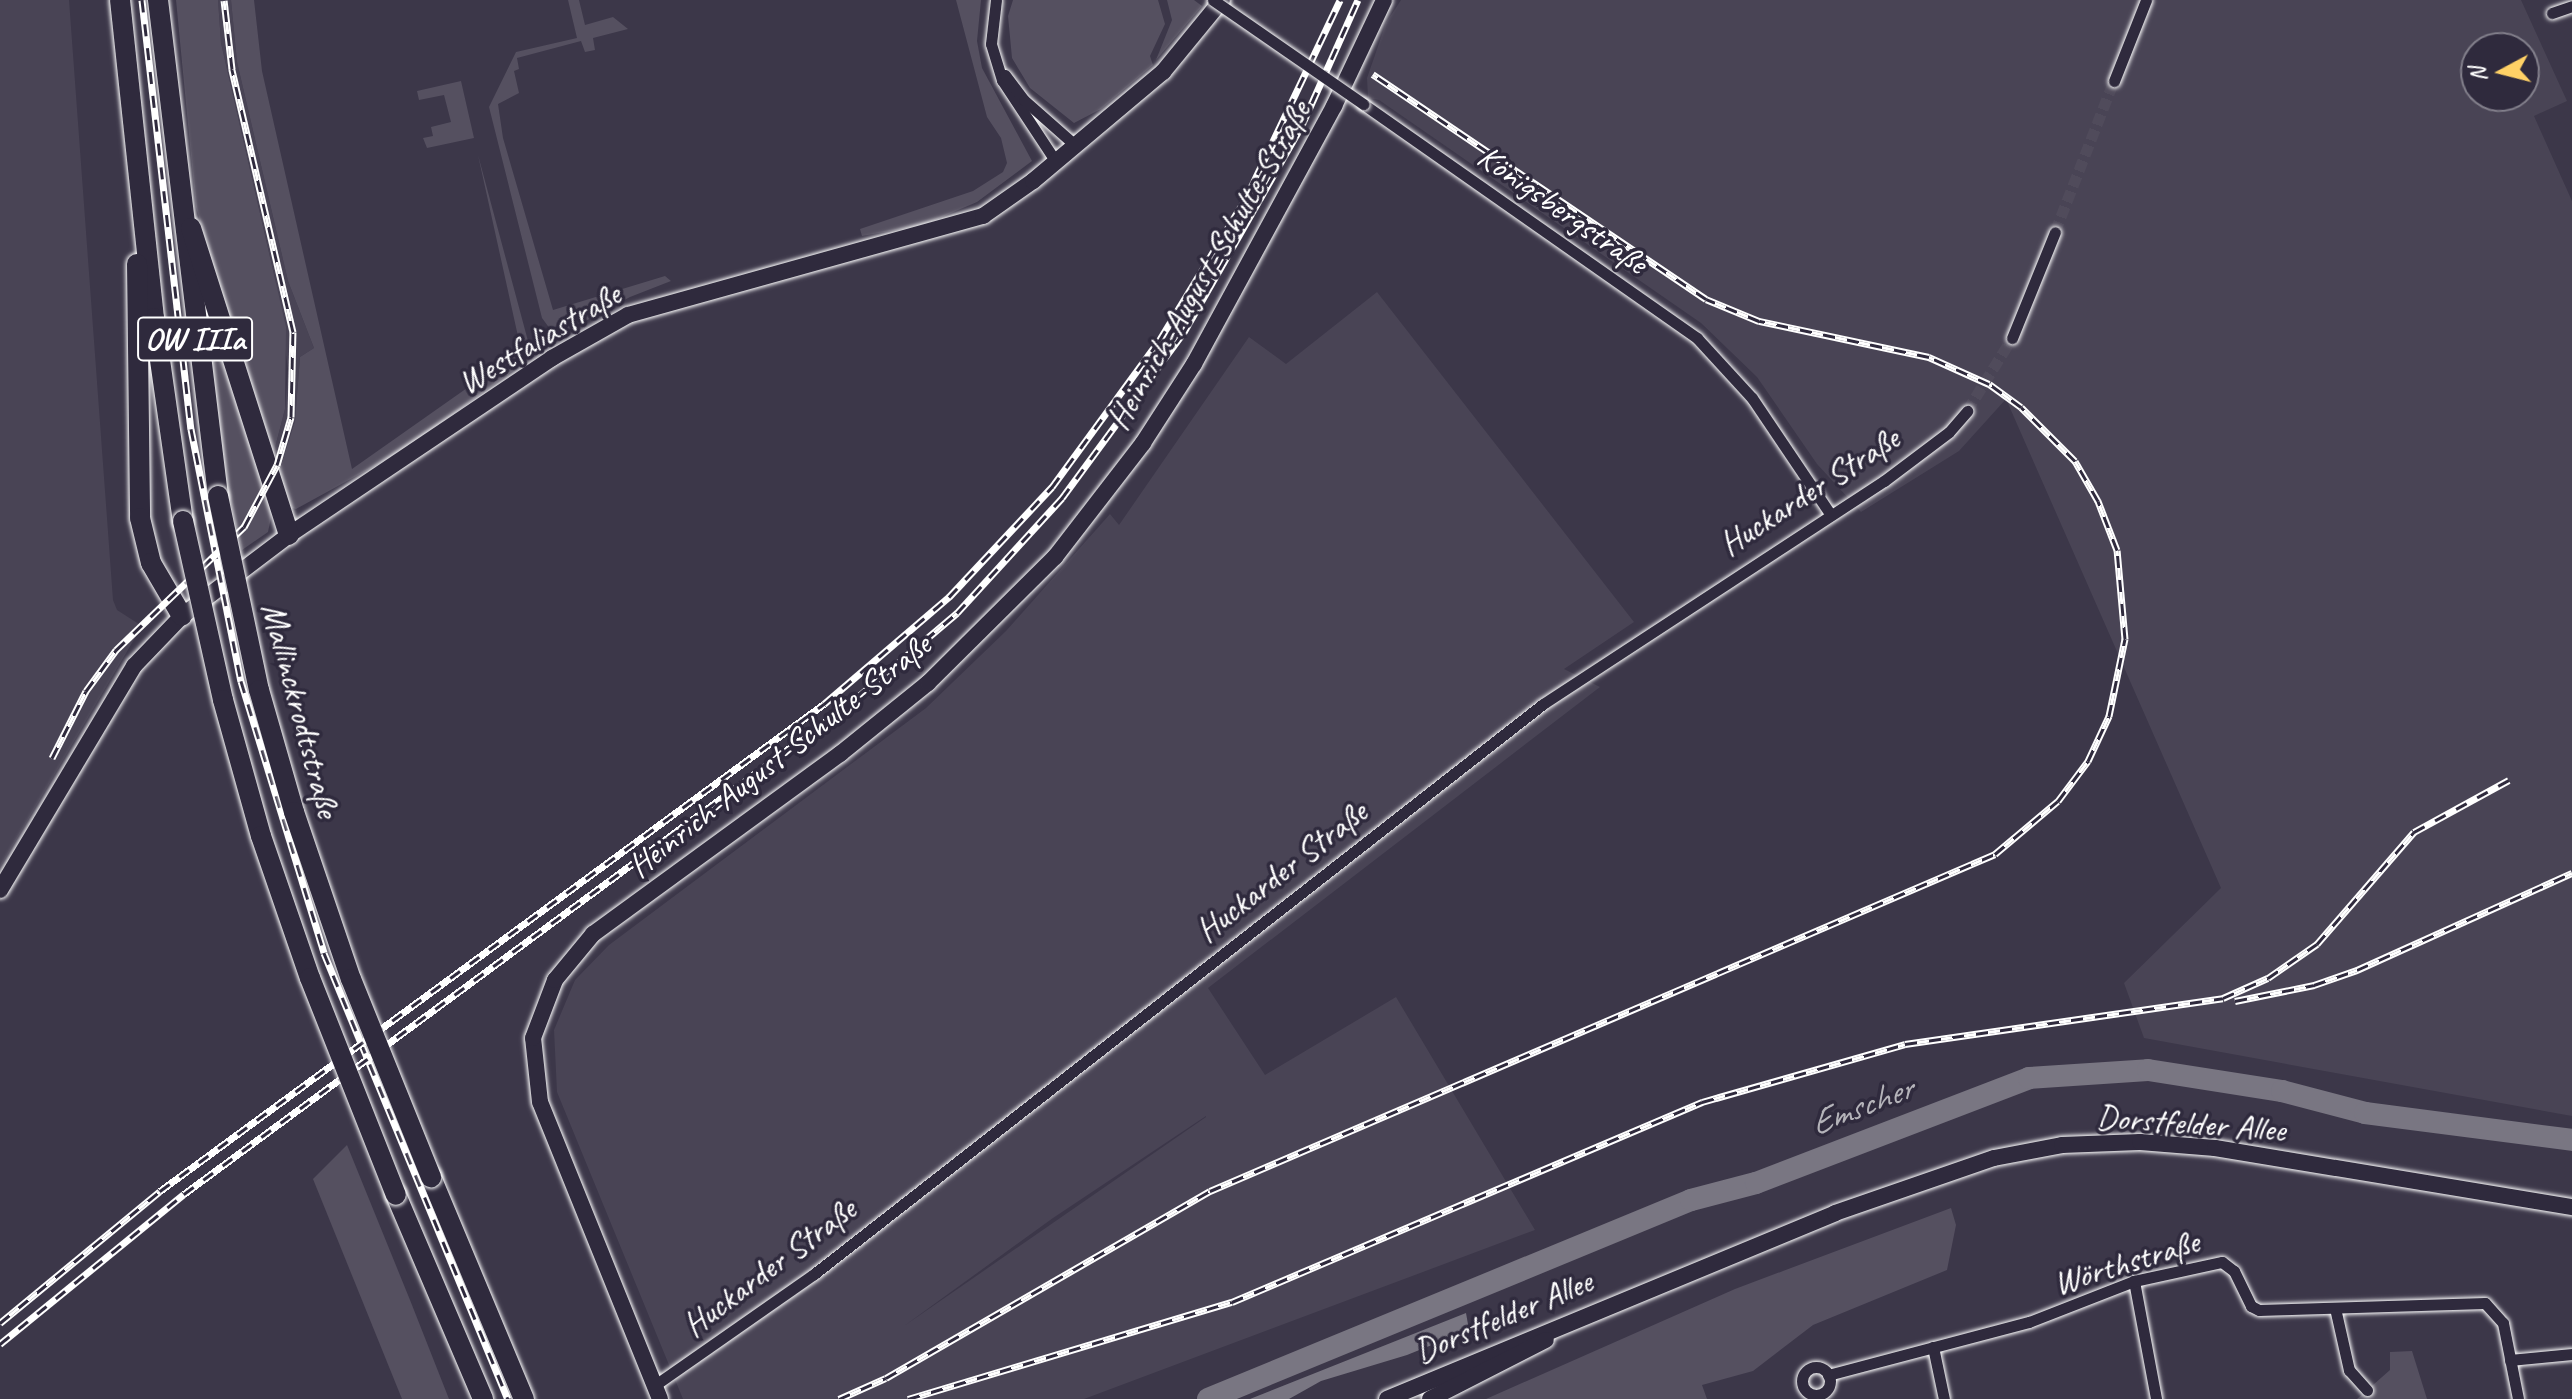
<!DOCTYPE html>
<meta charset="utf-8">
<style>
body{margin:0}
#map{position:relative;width:2572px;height:1399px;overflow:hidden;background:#3c3749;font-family:Caveat,sans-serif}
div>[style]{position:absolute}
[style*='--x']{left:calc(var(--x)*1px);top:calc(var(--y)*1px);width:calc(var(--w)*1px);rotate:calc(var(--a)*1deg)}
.built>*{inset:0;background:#494455}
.green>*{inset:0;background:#555060}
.water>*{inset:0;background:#797682}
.river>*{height:22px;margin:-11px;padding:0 11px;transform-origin:11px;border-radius:11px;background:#797682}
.street-tunnel>*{height:11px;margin-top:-5.5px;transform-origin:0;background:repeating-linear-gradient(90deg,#504b5b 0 11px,transparent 0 16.5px)}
.roads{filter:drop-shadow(0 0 2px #fff) drop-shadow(0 0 2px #fff)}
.street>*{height:11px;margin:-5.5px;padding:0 5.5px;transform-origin:5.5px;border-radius:5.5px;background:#2f2a3d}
.street>.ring{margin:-5.5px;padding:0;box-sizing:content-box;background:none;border:11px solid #2f2a3d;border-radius:50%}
.secondary>*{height:16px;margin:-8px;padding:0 8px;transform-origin:8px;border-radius:8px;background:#2f2a3d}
.highway>*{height:20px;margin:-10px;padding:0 10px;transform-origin:10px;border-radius:10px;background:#2f2a3d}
.rail>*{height:7px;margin-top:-3.5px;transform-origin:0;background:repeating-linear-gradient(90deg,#2f2a3d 0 12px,#fff 0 24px);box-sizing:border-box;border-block:2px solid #fff}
.bridges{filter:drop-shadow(0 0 2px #fff) drop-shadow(0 0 2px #fff)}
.street-bridge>*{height:11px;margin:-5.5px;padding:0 5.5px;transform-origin:5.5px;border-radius:5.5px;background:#2f2a3d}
.highway-bridge>*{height:20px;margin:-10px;padding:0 10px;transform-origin:10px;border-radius:10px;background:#2f2a3d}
span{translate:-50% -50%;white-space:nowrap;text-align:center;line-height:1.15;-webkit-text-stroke:7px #2f2a3d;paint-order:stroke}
.shield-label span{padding:2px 6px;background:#2f2a3d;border:2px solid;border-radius:6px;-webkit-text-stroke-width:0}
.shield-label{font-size:32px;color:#fff;font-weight:700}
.street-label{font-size:34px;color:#fff}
.water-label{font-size:36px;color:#b5b4ba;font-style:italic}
.north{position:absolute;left:2460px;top:32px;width:80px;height:80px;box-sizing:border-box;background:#2f2a3d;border:2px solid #827f8b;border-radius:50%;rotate:263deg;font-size:22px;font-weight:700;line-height:32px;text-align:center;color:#fff}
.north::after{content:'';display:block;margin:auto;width:28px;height:36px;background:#ffd166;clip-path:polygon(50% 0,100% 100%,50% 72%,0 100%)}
</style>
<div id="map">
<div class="built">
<div style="clip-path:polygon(0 0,69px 0,113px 600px,117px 610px,142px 626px,0 867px)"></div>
<div style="clip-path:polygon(218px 0,231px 0,237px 62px,288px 281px,314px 348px,300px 357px,295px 421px,276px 481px,271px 463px,285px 409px,288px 369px,275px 279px,221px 43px)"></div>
<div style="clip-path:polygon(evenodd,1401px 0,2521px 0,2567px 101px,2534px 116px,2572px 201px,2572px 1116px,2144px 1038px,2124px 983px,2221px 888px,2006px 399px,1959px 451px,1861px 512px,1817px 464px,1757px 377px,1701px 323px,1379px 100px,1368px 98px,1367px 78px,1386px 23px,1401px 0,2476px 48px,2524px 48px,2524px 96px,2476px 96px,2476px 48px)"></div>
<div style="clip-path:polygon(evenodd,1377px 292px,1634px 622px,1564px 669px,1600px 687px,1208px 988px,1265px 1075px,1396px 997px,1535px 1230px,1084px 1399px,683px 1399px,557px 1092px,554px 1030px,575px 980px,609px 945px,926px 708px,1006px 631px,1110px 514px,1119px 525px,1249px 337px,1286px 364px,1377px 292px,1206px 1116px,1206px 1117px,904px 1326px,1053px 1218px,1206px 1116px)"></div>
</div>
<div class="green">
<div style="clip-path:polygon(176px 0,218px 0,221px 43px,286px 327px,285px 409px,271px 463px,196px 207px)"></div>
<div style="clip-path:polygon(231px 0,254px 0,262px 71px,352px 469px,521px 350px,478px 155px,528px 341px,523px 342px,529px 347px,521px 365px,400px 452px,296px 509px,288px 507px,276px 481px,295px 421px,300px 357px,314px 348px,288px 281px,237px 62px)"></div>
<div style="clip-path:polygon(568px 0,579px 0,585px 25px,613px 17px,628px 29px,593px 38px,595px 50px,585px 52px,581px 41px,517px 58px,519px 69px,514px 71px,519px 93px,498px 104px,503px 138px,553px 310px,665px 276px,671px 281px,630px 297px,556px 337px,542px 318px,489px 107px,516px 52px,577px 38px)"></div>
<div style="clip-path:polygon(956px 0,981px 0,977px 41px,982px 68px,1032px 161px,977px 202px,923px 225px,862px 236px,860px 229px,973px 191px,1003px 172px,1007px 163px,1001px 138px,987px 117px)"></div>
<div style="clip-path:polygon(1013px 0,1158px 0,1165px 24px,1150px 56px,1153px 65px,1101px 109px,1074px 123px,1030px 88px,1012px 58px,1008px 16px)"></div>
<div style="clip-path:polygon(1167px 0,1194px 0,1202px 6px,1156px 60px,1172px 20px)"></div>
<div style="clip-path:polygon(461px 81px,474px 138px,427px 148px,423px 138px,433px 136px,431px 127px,451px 122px,444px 95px,419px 100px,417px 91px)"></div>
<div style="clip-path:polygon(199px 269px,272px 513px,268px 532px,242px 550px,224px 473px)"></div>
<div style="clip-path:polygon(347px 1145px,410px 1300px,449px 1399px,402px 1399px,313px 1179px)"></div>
<div style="clip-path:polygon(1951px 1208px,1956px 1225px,1947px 1270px,1813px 1325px,1753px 1371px,1702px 1385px,1707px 1399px,1486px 1399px,1735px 1289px)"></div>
<div style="clip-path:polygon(2412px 1351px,2427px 1399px,2357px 1399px,2390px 1370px,2390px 1352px)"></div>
</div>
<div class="water">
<div style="clip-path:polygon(1466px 1313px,1469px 1330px,1407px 1355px,1321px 1381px,1289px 1399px,1250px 1399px)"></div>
</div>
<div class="river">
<div style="--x:1208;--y:1399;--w:522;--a:-22.39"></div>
<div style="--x:1691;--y:1200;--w:67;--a:-14.7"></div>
<div style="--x:1756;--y:1183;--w:292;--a:-21"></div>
<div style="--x:2029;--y:1078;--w:119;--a:-3.8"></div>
<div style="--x:2148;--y:1070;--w:136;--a:8.9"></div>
<div style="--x:2282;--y:1091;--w:86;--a:14.8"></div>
<div style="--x:2365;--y:1113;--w:209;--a:7.4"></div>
</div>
<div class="street-tunnel">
<div style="--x:2055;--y:232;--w:162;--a:-68.7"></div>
<div style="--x:1967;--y:411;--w:86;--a:-58.3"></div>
</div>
<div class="roads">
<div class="street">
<div style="--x:996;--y:0;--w:44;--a:96.5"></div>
<div style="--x:991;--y:44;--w:38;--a:73"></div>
<div style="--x:1002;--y:80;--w:98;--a:56.6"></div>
<div style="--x:2552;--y:13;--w:21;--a:-19"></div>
<div style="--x:1005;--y:75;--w:31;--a:53"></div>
<div style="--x:1024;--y:100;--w:69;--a:41.5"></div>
<div style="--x:2114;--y:81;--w:87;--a:-68.4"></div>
<div style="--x:1363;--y:104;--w:408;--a:35"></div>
<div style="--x:1697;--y:338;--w:81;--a:47.5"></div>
<div style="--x:1752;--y:398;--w:141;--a:56"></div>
<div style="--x:2012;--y:338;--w:114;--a:-67.9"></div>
<div style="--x:2134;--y:1281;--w:120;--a:79.4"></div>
<div style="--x:2335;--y:1308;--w:64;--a:77.3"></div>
<div style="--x:2349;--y:1370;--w:27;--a:48"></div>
<div style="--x:1933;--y:1347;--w:53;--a:78.1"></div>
<div style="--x:2510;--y:1360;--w:62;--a:-5.5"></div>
<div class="ring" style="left:1802px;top:1367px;width:17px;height:17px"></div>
<div style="--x:1828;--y:1375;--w:208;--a:-14.8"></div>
<div style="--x:2029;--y:1322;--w:113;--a:-21.3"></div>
<div style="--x:2134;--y:1281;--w:90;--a:-12.2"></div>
<div style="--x:2222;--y:1262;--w:15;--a:37"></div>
<div style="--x:2234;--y:1271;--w:39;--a:64"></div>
<div style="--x:2251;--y:1306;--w:9;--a:27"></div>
<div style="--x:2259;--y:1310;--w:226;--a:-1.8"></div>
<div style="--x:2485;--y:1303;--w:27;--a:48"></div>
<div style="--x:2503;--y:1323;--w:77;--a:78.8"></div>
<div style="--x:655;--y:1385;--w:194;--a:-34.9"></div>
<div style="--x:814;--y:1274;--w:925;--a:-38.02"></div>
<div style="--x:1543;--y:704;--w:407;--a:-33.2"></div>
<div style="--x:1884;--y:481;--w:81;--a:-37"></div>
<div style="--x:1949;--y:432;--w:28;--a:-49"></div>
</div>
<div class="secondary">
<div style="--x:0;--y:890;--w:261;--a:-59.1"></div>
<div style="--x:134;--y:666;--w:69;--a:-46.2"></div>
<div style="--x:182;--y:616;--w:134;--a:-37.1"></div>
<div style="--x:289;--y:535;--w:317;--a:-33.9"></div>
<div style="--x:552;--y:358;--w:87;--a:-29.5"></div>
<div style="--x:628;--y:315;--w:369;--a:-15.6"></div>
<div style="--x:983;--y:216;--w:61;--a:-35"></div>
<div style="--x:1033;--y:181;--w:170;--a:-40"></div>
<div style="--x:1163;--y:72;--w:93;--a:-50.7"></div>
<div style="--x:660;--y:1399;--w:320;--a:-112"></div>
<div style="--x:540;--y:1102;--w:64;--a:-96.2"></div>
<div style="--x:533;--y:1038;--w:62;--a:-69.2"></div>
<div style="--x:555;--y:980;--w:60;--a:-50.4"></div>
<div style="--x:593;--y:934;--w:306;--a:-36.1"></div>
<div style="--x:840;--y:754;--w:113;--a:-38.9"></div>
<div style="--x:928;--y:683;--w:179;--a:-44.8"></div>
<div style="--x:1055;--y:557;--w:144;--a:-52.3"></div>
<div style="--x:1143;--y:443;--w:94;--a:-57.2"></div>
<div style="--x:1194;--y:364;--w:294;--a:-61.5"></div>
<div style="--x:1334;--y:106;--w:117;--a:-64.7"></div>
<div style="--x:1387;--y:1399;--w:485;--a:-22.5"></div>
<div style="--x:1835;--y:1213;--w:168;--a:-19.1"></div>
<div style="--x:1994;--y:1158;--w:69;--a:-10.8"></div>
<div style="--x:2062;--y:1145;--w:78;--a:-2.2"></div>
<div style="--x:2140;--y:1142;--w:75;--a:4.6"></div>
<div style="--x:2215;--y:1148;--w:362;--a:9.4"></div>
<div style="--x:1430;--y:1399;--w:130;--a:-27"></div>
</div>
<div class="highway">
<div style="--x:120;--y:0;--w:320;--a:83.9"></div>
<div style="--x:154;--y:318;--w:205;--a:81.9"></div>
<div style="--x:158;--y:0;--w:500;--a:83.1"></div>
<div style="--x:191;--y:228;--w:322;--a:72.3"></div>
<div style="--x:137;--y:264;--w:254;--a:89.3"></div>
<div style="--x:140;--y:518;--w:46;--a:76.3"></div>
<div style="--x:151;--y:563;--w:61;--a:59.7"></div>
<div style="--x:431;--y:1177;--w:241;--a:67.3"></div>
<div style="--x:396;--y:1195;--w:222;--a:66.9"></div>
</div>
</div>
<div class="rail">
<div style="--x:142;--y:0;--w:432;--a:83.5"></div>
<div style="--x:191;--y:429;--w:257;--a:78.8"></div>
<div style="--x:241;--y:681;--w:284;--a:73"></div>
<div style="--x:324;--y:953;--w:482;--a:67.6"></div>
<div style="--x:52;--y:758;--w:75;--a:-63.1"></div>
<div style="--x:86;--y:691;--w:51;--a:-53.8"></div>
<div style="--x:116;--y:650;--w:178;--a:-43.9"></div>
<div style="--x:244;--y:527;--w:70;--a:-62"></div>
<div style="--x:277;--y:465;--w:50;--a:-73.7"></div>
<div style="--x:291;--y:417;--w:85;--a:-88.7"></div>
<div style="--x:293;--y:332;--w:270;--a:-103.1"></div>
<div style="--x:232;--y:69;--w:69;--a:-96.6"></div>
<div style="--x:2235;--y:1001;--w:81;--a:-11.4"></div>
<div style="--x:2314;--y:985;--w:46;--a:-19.2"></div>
<div style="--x:2357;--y:970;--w:236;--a:-24.3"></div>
<div style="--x:0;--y:1323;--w:207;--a:-39.5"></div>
<div style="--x:160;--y:1191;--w:823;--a:-36.26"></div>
<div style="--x:824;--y:704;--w:165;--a:-40.6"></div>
<div style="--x:949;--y:597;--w:151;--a:-46.9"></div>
<div style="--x:1052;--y:487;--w:181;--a:-53.8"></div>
<div style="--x:1159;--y:341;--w:170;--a:-58.7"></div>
<div style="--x:1247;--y:196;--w:217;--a:-64.6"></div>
<div style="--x:0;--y:1344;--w:237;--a:-39.2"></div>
<div style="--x:184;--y:1194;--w:830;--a:-36.37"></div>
<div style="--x:852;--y:702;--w:138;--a:-40.3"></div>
<div style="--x:957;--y:613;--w:156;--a:-47.6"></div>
<div style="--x:1062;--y:498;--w:206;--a:-53.7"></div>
<div style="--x:1184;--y:332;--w:238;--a:-60.3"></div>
<div style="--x:1302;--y:125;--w:137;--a:-65.9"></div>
<div style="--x:839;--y:1399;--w:51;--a:-24.1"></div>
<div style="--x:886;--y:1378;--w:374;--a:-30"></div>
<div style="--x:1210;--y:1191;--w:854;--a:-23.23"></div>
<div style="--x:1995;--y:854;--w:82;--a:-40.1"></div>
<div style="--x:2058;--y:801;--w:50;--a:-53.1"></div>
<div style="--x:2088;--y:761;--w:50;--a:-65"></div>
<div style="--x:2109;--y:716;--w:79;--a:-78.3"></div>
<div style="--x:2125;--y:639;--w:89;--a:-95.1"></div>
<div style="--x:2117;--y:550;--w:53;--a:-111.2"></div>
<div style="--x:2098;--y:501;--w:46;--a:-119.9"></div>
<div style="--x:2075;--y:461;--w:76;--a:-135"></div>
<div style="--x:2021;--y:407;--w:39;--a:-144"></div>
<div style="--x:1989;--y:384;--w:66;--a:-155.8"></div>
<div style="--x:1929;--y:357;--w:174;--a:-168"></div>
<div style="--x:1759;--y:321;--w:57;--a:-157.5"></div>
<div style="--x:1706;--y:299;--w:402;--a:-146"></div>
<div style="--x:908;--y:1399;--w:338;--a:-16.7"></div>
<div style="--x:1232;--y:1302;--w:511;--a:-23.05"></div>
<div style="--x:1702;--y:1102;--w:211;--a:-15.9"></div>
<div style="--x:1905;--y:1044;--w:321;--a:-8.2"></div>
<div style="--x:2223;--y:998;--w:49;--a:-24"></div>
<div style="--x:2268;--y:978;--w:60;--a:-34.8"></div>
<div style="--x:2317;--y:944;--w:148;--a:-49.1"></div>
<div style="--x:2414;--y:832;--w:108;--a:-28.7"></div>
</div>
<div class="bridges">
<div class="street-bridge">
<div style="--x:1213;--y:0;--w:183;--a:34.7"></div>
</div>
<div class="highway-bridge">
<div style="--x:218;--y:496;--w:198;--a:78.1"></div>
<div style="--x:259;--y:690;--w:127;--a:74"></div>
<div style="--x:294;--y:812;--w:176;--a:71.2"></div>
<div style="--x:351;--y:979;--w:214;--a:68"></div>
<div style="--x:183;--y:521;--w:183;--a:77.4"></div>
<div style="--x:223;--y:700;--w:141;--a:74.4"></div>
<div style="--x:261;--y:836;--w:150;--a:71"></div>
<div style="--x:310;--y:978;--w:233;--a:68.4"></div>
</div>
</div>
<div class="shield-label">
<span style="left:195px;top:339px">OW IIIa</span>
</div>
<div class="street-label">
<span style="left:1563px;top:209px;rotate:35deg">Königsbergstraße</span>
<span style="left:1208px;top:265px;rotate:-60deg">Heinrich-August-Schulte-Straße</span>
<span style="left:539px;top:338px;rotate:-31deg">Westfaliastraße</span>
<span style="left:1809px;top:491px;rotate:-33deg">Huckarder Straße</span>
<span style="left:301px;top:710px;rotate:75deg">Mallinckrodtstraße</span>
<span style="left:779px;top:755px;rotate:-38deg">Heinrich-August-Schulte-Straße</span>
<span style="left:1281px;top:871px;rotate:-38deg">Huckarder Straße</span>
<span style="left:2191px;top:1123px;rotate:4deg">Dorstfelder Allee</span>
<span style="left:2126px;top:1262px;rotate:-17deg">Wörthstraße</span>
<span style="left:769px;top:1267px;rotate:-37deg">Huckarder Straße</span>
<span style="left:1503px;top:1316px;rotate:-23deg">Dorstfelder Allee</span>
</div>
<div class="water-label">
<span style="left:1861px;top:1106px;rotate:-21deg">Emscher</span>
</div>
<div class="north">N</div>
</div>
